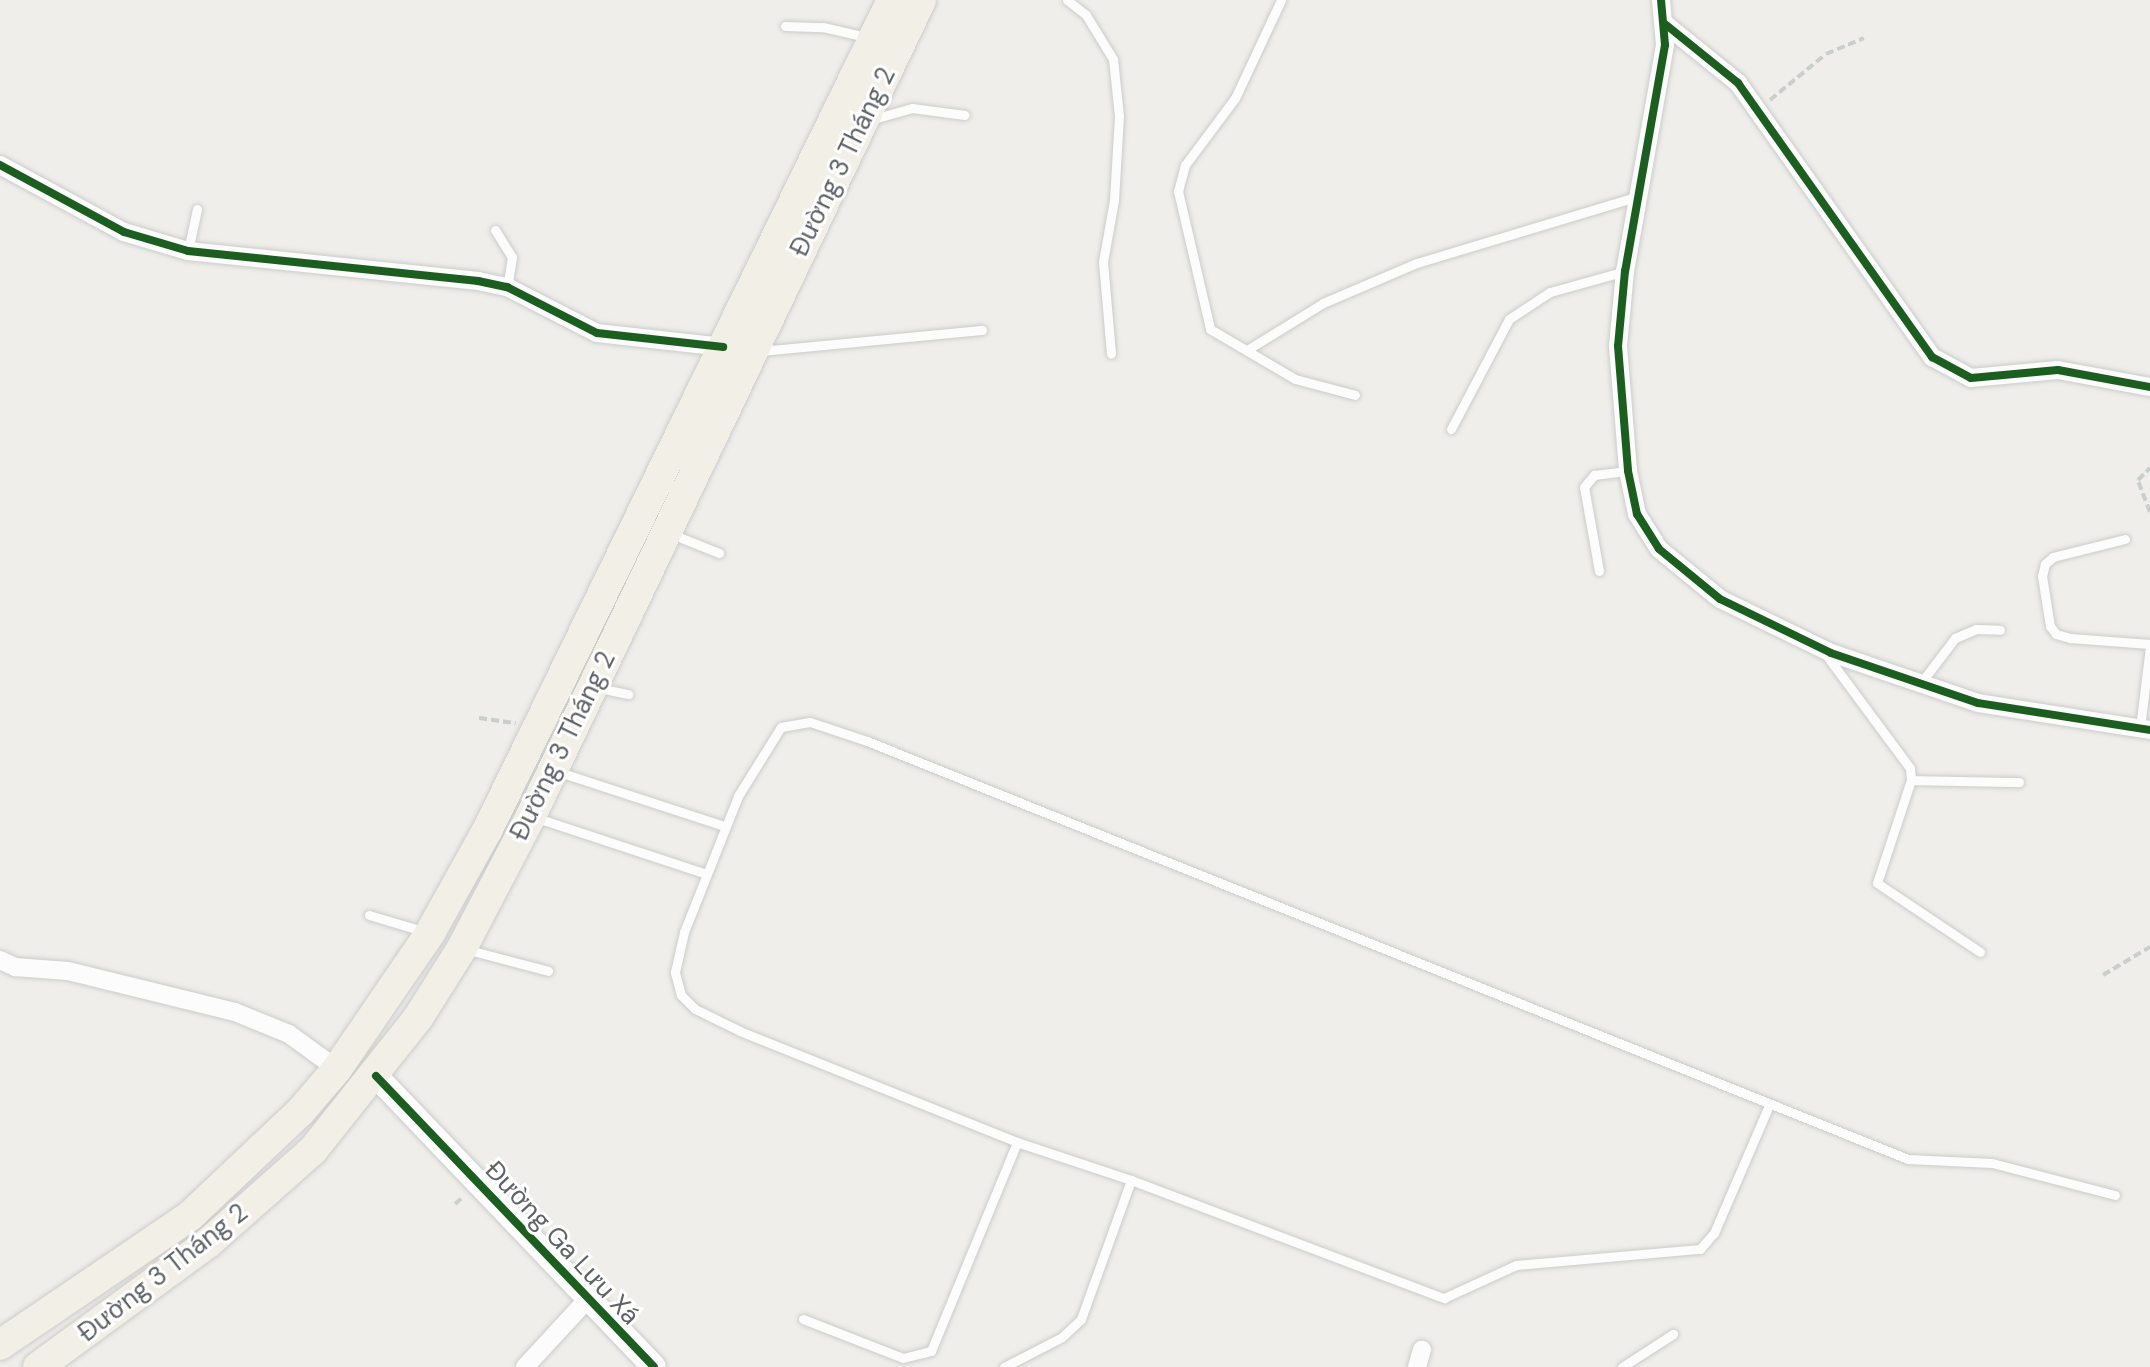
<!DOCTYPE html>
<meta charset="utf-8">
<style>
body{margin:0}
#map{position:relative;width:2150px;height:1367px;overflow:hidden;background:#efeeea;font-family:"DM Sans",sans-serif}
div>[style]{position:absolute}
[style*='--x']{left:calc(var(--x)*1px);top:calc(var(--y)*1px);width:calc(var(--w)*1px);rotate:calc(var(--a)*1deg)}
.path>*{height:4px;margin-top:-2px;transform-origin:0;background:repeating-linear-gradient(90deg,#cacfcc 0 8px,transparent 0 12px)}
.roads{filter:drop-shadow(0 0 2px #cbcccc) drop-shadow(0 0 2px #cbcccc)}
.service>*{height:9px;margin:-4.5px;padding:0 4.5px;transform-origin:4.5px;border-radius:4.5px;background:#fdfcfc}
.minor>*{height:18px;margin:-9px;padding:0 9px;transform-origin:9px;border-radius:9px;background:#fdfcfc}
.tertiary>*{height:24px;margin:-12px;padding:0 12px;transform-origin:12px;border-radius:12px;background:#fdfcfc}
.trunk>*{height:30px;margin:-15px;padding:0 15px;transform-origin:15px;border-radius:15px;background:#f2f0e6}
.cycleway>*{height:8px;margin:-4px;padding:0 4px;transform-origin:4px;border-radius:4px;background:#1b5e20}
span{translate:-50% -50%;white-space:nowrap;text-align:center;line-height:1.15;-webkit-text-stroke:6px #fff;paint-order:stroke}
.street-label{font-size:26px;color:#5f6368}
</style>
<div id="map">
<div class="path">
<div style="--x:1770;--y:100;--w:72;--a:-39.4"></div>
<div style="--x:1826;--y:54;--w:41;--a:-22.8"></div>
<div style="--x:2150;--y:512;--w:34;--a:-111"></div>
<div style="--x:2138;--y:480;--w:17;--a:-45"></div>
<div style="--x:479;--y:718;--w:37;--a:8"></div>
<div style="--x:2103;--y:975;--w:55;--a:-30.8"></div>
<div style="--x:455;--y:1204;--w:9;--a:-41"></div>
</div>
<div class="roads">
<div class="service">
<div style="--x:1067;--y:0;--w:24;--a:38"></div>
<div style="--x:1086;--y:15;--w:52;--a:58.5"></div>
<div style="--x:1113;--y:59;--w:57;--a:84"></div>
<div style="--x:1119;--y:116;--w:84;--a:93.4"></div>
<div style="--x:1114;--y:200;--w:63;--a:100.1"></div>
<div style="--x:1103;--y:262;--w:92;--a:85"></div>
<div style="--x:1281;--y:0;--w:108;--a:115.1"></div>
<div style="--x:1235;--y:98;--w:84;--a:126.7"></div>
<div style="--x:1185;--y:165;--w:27;--a:105"></div>
<div style="--x:1178;--y:191;--w:142;--a:76.9"></div>
<div style="--x:1210;--y:329;--w:99;--a:30.5"></div>
<div style="--x:1295;--y:379;--w:62;--a:14.9"></div>
<div style="--x:785;--y:26;--w:38;--a:2"></div>
<div style="--x:823;--y:27;--w:48;--a:13.2"></div>
<div style="--x:870;--y:120;--w:44;--a:-15.9"></div>
<div style="--x:912;--y:108;--w:53;--a:7.5"></div>
<div style="--x:495;--y:230;--w:32;--a:58"></div>
<div style="--x:512;--y:257;--w:30;--a:99"></div>
<div style="--x:188;--y:251;--w:43;--a:-77.9"></div>
<div style="--x:1247;--y:350;--w:89;--a:-31.7"></div>
<div style="--x:1323;--y:303;--w:102;--a:-23.1"></div>
<div style="--x:1417;--y:263;--w:232;--a:-16.8"></div>
<div style="--x:760;--y:351;--w:223;--a:-5.4"></div>
<div style="--x:1451;--y:429;--w:124;--a:-62.2"></div>
<div style="--x:1509;--y:319;--w:49;--a:-33.4"></div>
<div style="--x:1550;--y:292;--w:78;--a:-15.6"></div>
<div style="--x:669;--y:533;--w:54;--a:21.8"></div>
<div style="--x:2125;--y:539;--w:74;--a:166"></div>
<div style="--x:2053;--y:557;--w:11;--a:139"></div>
<div style="--x:2045;--y:564;--w:12;--a:104"></div>
<div style="--x:2042;--y:576;--w:51;--a:80.9"></div>
<div style="--x:2050;--y:626;--w:10;--a:53"></div>
<div style="--x:2056;--y:634;--w:15;--a:16"></div>
<div style="--x:2070;--y:638;--w:80;--a:4.3"></div>
<div style="--x:1599;--y:571;--w:85;--a:-100.1"></div>
<div style="--x:1584;--y:487;--w:16;--a:-50"></div>
<div style="--x:1594;--y:475;--w:34;--a:-7"></div>
<div style="--x:1827;--y:656;--w:139;--a:53.5"></div>
<div style="--x:1910;--y:768;--w:12;--a:85"></div>
<div style="--x:1911;--y:780;--w:108;--a:108.3"></div>
<div style="--x:1877;--y:883;--w:124;--a:33.8"></div>
<div style="--x:1920;--y:684;--w:58;--a:-52.7"></div>
<div style="--x:1955;--y:638;--w:23;--a:-23"></div>
<div style="--x:1976;--y:629;--w:24;--a:2"></div>
<div style="--x:599;--y:688;--w:30;--a:12"></div>
<div style="--x:2140;--y:728;--w:83;--a:-83"></div>
<div style="--x:556;--y:771;--w:177;--a:18.1"></div>
<div style="--x:1911;--y:780;--w:108;--a:1.1"></div>
<div style="--x:534;--y:817;--w:181;--a:18.3"></div>
<div style="--x:369;--y:915;--w:59;--a:16.6"></div>
<div style="--x:465;--y:949;--w:86;--a:14.8"></div>
<div style="--x:1131;--y:1180;--w:335;--a:20.7"></div>
<div style="--x:1444;--y:1298;--w:79;--a:-24.6"></div>
<div style="--x:1516;--y:1265;--w:185;--a:-5"></div>
<div style="--x:1700;--y:1249;--w:21;--a:-49"></div>
<div style="--x:1714;--y:1233;--w:139;--a:-66.7"></div>
<div style="--x:803;--y:1319;--w:107;--a:21.3"></div>
<div style="--x:903;--y:1358;--w:29;--a:-14"></div>
<div style="--x:931;--y:1351;--w:226;--a:-67.6"></div>
<div style="--x:1004;--y:1367;--w:65;--a:-27.3"></div>
<div style="--x:1062;--y:1337;--w:26;--a:-43"></div>
<div style="--x:1081;--y:1319;--w:148;--a:-70.2"></div>
<div style="--x:1131;--y:1180;--w:120;--a:-161.6"></div>
<div style="--x:1017;--y:1142;--w:298;--a:-158.2"></div>
<div style="--x:740;--y:1031;--w:50;--a:-153.9"></div>
<div style="--x:695;--y:1009;--w:20;--a:-135"></div>
<div style="--x:681;--y:995;--w:24;--a:-105"></div>
<div style="--x:675;--y:972;--w:41;--a:-77.3"></div>
<div style="--x:684;--y:932;--w:146;--a:-68.3"></div>
<div style="--x:738;--y:796;--w:81;--a:-58.1"></div>
<div style="--x:781;--y:727;--w:29;--a:-10"></div>
<div style="--x:810;--y:722;--w:60;--a:18.4"></div>
<div style="--x:867;--y:741;--w:1122;--a:21.88"></div>
<div style="--x:1908;--y:1159;--w:84;--a:2.7"></div>
<div style="--x:1992;--y:1163;--w:127;--a:14.6"></div>
<div style="--x:1622;--y:1367;--w:61;--a:-32.9"></div>
</div>
<div class="minor">
<div style="--x:1661;--y:0;--w:45;--a:84.9"></div>
<div style="--x:1665;--y:45;--w:230;--a:100"></div>
<div style="--x:1625;--y:271;--w:75;--a:95.3"></div>
<div style="--x:1618;--y:346;--w:125;--a:85.4"></div>
<div style="--x:1628;--y:471;--w:44;--a:78.2"></div>
<div style="--x:1637;--y:514;--w:41;--a:57.8"></div>
<div style="--x:1659;--y:549;--w:79;--a:39.3"></div>
<div style="--x:1720;--y:599;--w:123;--a:25.9"></div>
<div style="--x:1831;--y:653;--w:155;--a:18.8"></div>
<div style="--x:1978;--y:703;--w:174;--a:8.9"></div>
<div style="--x:1665;--y:24;--w:94;--a:38.9"></div>
<div style="--x:1738;--y:83;--w:336;--a:54.7"></div>
<div style="--x:1932;--y:357;--w:44;--a:28.3"></div>
<div style="--x:1971;--y:378;--w:87;--a:-5.3"></div>
<div style="--x:2058;--y:370;--w:94;--a:10.5"></div>
<div style="--x:0;--y:165;--w:141;--a:28.4"></div>
<div style="--x:124;--y:232;--w:67;--a:16.5"></div>
<div style="--x:188;--y:251;--w:292;--a:5.9"></div>
<div style="--x:478;--y:281;--w:30;--a:12"></div>
<div style="--x:507;--y:287;--w:101;--a:27.1"></div>
<div style="--x:597;--y:333;--w:127;--a:6.3"></div>
<div style="--x:0;--y:960;--w:17;--a:25"></div>
<div style="--x:15;--y:967;--w:53;--a:4.3"></div>
<div style="--x:68;--y:971;--w:172;--a:13.8"></div>
<div style="--x:235;--y:1012;--w:58;--a:22.2"></div>
<div style="--x:289;--y:1034;--w:59;--a:36.1"></div>
<div style="--x:525;--y:1367;--w:90;--a:-47.3"></div>
<div style="--x:1417;--y:1367;--w:18;--a:-74"></div>
</div>
<div class="tertiary">
<div style="--x:376;--y:1076;--w:402;--a:46.3"></div>
</div>
<div class="trunk">
<div style="--x:0;--y:1345;--w:230;--a:-34.2"></div>
<div style="--x:190;--y:1216;--w:153;--a:-43.4"></div>
<div style="--x:301;--y:1111;--w:55;--a:-49.4"></div>
<div style="--x:337;--y:1069;--w:165;--a:-55.6"></div>
<div style="--x:430;--y:933;--w:119;--a:-60.9"></div>
<div style="--x:488;--y:829;--w:922;--a:-64.02"></div>
<div style="--x:38;--y:1367;--w:210;--a:-36.1"></div>
<div style="--x:208;--y:1243;--w:140;--a:-41.5"></div>
<div style="--x:313;--y:1150;--w:169;--a:-51.5"></div>
<div style="--x:418;--y:1018;--w:83;--a:-57.8"></div>
<div style="--x:462;--y:948;--w:149;--a:-62.4"></div>
<div style="--x:531;--y:816;--w:904;--a:-64.45"></div>
</div>
</div>
<div class="cycleway">
<div style="--x:1661;--y:0;--w:45;--a:84.9"></div>
<div style="--x:1665;--y:45;--w:230;--a:100"></div>
<div style="--x:1625;--y:271;--w:75;--a:95.3"></div>
<div style="--x:1618;--y:346;--w:125;--a:85.4"></div>
<div style="--x:1628;--y:471;--w:44;--a:78.2"></div>
<div style="--x:1637;--y:514;--w:41;--a:57.8"></div>
<div style="--x:1659;--y:549;--w:79;--a:39.3"></div>
<div style="--x:1720;--y:599;--w:123;--a:25.9"></div>
<div style="--x:1831;--y:653;--w:155;--a:18.8"></div>
<div style="--x:1978;--y:703;--w:174;--a:8.9"></div>
<div style="--x:1665;--y:24;--w:94;--a:38.9"></div>
<div style="--x:1738;--y:83;--w:336;--a:54.7"></div>
<div style="--x:1932;--y:357;--w:44;--a:28.3"></div>
<div style="--x:1971;--y:378;--w:87;--a:-5.3"></div>
<div style="--x:2058;--y:370;--w:94;--a:10.5"></div>
<div style="--x:0;--y:165;--w:141;--a:28.4"></div>
<div style="--x:124;--y:232;--w:67;--a:16.5"></div>
<div style="--x:188;--y:251;--w:292;--a:5.9"></div>
<div style="--x:478;--y:281;--w:30;--a:12"></div>
<div style="--x:507;--y:287;--w:101;--a:27.1"></div>
<div style="--x:597;--y:333;--w:127;--a:6.3"></div>
<div style="--x:376;--y:1076;--w:402;--a:46.3"></div>
</div>
<div class="street-label">
<span style="left:843px;top:162px;rotate:-64deg">Đường 3 Tháng 2</span>
<span style="left:563px;top:746px;rotate:-64deg">Đường 3 Tháng 2</span>
<span style="left:562px;top:1243px;rotate:47deg">Đường Ga Lưu Xá</span>
<span style="left:163px;top:1273px;rotate:-38deg">Đường 3 Tháng 2</span>
</div>
</div>
